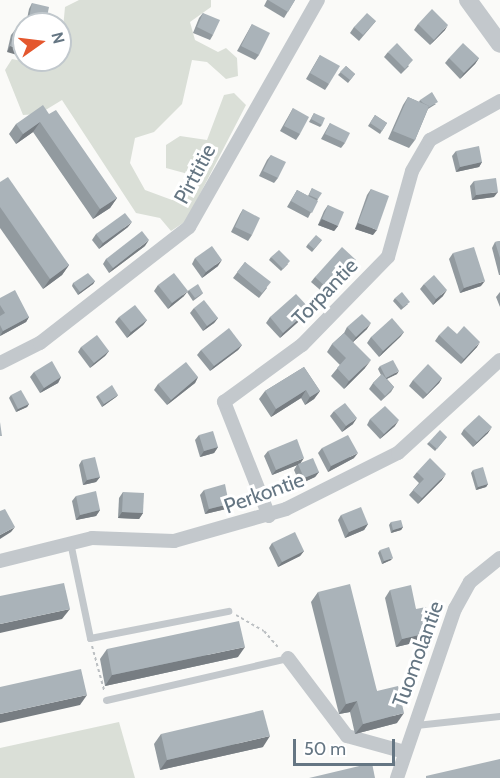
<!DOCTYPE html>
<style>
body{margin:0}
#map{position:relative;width:500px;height:778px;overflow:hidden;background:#fafaf8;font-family:Cabin,sans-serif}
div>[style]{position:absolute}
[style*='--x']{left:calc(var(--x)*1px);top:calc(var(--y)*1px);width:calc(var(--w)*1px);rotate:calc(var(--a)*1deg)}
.green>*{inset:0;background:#dadfd7}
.path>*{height:2px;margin-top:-1px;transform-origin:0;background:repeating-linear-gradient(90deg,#bbbfc2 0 3px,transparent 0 6px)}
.service>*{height:7px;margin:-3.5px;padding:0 3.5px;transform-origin:3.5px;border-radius:3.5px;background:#c3c8cc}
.minor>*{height:14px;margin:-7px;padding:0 7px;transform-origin:7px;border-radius:7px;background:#c3c8cc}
.tertiary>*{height:18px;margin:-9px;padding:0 9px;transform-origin:9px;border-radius:9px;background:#c3c8cc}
.wall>*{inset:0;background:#929a9f}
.shaded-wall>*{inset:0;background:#777d82}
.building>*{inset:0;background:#aab3b9}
span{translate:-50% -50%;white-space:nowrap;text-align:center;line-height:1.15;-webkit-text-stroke:6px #fff;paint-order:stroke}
.street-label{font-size:21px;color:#657683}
.north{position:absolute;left:12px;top:12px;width:60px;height:60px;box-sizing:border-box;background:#fff;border:2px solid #c1c8cd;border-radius:50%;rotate:76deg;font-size:16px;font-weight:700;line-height:24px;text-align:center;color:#657683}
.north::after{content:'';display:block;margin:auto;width:21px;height:27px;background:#e4572e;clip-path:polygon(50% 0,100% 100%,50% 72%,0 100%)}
.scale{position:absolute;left:293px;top:739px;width:102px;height:27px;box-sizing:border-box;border:3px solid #657683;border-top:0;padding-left:8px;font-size:18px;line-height:21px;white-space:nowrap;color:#657683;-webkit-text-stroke:4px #fff;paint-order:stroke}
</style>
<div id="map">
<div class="green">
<div style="clip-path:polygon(79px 0,211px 0,211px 7px,190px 22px,195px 40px,218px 52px,226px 48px,237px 58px,238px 76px,226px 79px,207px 62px,192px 60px,182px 104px,154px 132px,135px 138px,130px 163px,145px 190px,172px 200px,188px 189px,188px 174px,166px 168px,166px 145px,180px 136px,207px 140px,224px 95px,234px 93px,246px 105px,186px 221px,171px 231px,160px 218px,136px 213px,62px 100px,39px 114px,23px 115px,5px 70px,12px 59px,36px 64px,60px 60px,65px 7px)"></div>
<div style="clip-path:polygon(119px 722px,135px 778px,0 778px,0 748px)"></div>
</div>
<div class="path">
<div style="--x:236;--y:615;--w:32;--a:30"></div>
<div style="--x:264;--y:631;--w:21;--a:49"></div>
<div style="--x:92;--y:646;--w:46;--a:74.7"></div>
</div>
<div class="service">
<div style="--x:70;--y:542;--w:98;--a:78.2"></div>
<div style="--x:90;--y:638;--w:141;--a:-11.1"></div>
<div style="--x:106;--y:700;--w:187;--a:-13"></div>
<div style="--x:416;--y:725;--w:84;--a:-6.1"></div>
</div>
<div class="minor">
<div style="--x:0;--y:363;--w:45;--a:-26.6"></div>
<div style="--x:40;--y:343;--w:189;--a:-37.9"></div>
<div style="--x:189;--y:227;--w:261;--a:-60.4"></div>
<div style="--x:269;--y:516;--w:123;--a:-111.5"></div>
<div style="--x:224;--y:402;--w:97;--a:-36.2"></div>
<div style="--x:302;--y:345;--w:123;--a:-45.7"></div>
<div style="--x:388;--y:257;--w:89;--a:-74.4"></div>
<div style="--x:412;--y:171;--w:36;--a:-60"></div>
<div style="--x:430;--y:140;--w:80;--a:-29.1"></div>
<div style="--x:0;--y:561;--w:95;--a:-14"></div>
<div style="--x:92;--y:538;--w:82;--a:2.1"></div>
<div style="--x:174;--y:541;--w:116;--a:-15.9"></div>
<div style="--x:286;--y:509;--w:125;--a:-26.6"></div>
<div style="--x:398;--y:453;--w:138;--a:-42.4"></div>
<div style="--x:288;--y:658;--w:98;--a:52.9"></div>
<div style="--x:347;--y:736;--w:60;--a:15.4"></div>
<div style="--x:397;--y:778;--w:179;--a:-71.1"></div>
<div style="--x:455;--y:609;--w:31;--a:-61"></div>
<div style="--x:470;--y:582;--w:38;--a:-39"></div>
</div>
<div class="tertiary">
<div style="--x:468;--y:0;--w:54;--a:54"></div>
</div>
<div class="wall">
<div style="clip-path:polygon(267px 0,295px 0,284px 18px,264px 6px)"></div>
<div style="clip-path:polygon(32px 3px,46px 22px,44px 24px,26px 24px,29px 9px)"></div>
<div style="clip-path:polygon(203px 13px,213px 35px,210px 40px,193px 33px,199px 18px)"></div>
<div style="clip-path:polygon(376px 21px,359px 41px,350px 33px,354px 27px)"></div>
<div style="clip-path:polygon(252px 24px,259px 55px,255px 60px,237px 51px)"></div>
<div style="clip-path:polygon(418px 24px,445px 30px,430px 45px,414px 30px)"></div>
<div style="clip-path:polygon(15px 30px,24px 32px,7px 52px,11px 35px)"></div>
<div style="clip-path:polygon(388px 52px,409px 66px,401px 74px,384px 57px)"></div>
<div style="clip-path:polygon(320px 55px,329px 84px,325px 90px,306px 79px)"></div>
<div style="clip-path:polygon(449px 58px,479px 58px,475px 64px,460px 79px,445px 63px)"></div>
<div style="clip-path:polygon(346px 66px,355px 74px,348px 83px,338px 75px)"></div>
<div style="clip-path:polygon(408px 97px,419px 102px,420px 100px,436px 104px,428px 109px,415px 140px,409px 148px,388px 139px,403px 105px)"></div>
<div style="clip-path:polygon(293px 108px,300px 134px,296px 140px,280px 131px)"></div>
<div style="clip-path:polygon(314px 113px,322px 125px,320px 127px,309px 122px)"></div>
<div style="clip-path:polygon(49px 114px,117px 198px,110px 208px,93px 219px,33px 132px,16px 144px,9px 134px,16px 124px)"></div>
<div style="clip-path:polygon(375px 115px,387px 123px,380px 134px,368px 126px)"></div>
<div style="clip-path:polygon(330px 123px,345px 143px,341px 148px,321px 139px)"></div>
<div style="clip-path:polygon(456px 151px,482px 162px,479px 167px,456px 172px,452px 156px)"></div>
<div style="clip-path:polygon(271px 155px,278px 178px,274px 183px,259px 176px,267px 160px)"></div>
<div style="clip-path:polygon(474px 181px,494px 197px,472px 200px,470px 186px)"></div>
<div style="clip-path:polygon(0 182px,69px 265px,62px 275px,43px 289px,0 228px)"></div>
<div style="clip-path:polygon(312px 188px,318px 199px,308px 218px,287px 207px,297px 190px,308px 196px)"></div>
<div style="clip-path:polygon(371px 189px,373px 235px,355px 229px,367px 195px)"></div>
<div style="clip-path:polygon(328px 205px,338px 226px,334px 231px,318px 225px,324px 211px)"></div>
<div style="clip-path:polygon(243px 209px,252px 235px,248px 241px,231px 232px,240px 214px)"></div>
<div style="clip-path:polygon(128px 227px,99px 249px,92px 240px,96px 234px)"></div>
<div style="clip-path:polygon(322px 240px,312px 252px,306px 247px,308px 244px)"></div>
<div style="clip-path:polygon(500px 241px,500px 275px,499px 275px,492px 248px,495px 242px)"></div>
<div style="clip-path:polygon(145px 246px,109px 273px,103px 264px,106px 259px)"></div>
<div style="clip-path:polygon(453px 253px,481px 286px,460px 293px,449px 259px)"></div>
<div style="clip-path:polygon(271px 257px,288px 264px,281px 271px,269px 260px)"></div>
<div style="clip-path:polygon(195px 258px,218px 266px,202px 278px,192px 264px)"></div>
<div style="clip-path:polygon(245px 262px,267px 288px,259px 298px,233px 278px)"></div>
<div style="clip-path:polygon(353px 265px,326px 295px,311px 282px,315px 277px)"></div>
<div style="clip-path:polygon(95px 281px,93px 284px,78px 295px,72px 286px,73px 283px)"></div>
<div style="clip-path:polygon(424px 284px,443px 296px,433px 305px,420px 289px)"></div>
<div style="clip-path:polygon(158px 285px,184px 296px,168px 309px,154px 291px)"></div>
<div style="clip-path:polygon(189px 290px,203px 293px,201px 295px,193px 301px,187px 292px)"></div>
<div style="clip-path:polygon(500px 292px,500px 307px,496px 297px)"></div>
<div style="clip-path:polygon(0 298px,29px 317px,26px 322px,0 336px)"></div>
<div style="clip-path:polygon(395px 298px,408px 304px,401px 310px,393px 301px)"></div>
<div style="clip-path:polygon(194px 308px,218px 318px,214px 323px,203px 331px,190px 313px)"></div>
<div style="clip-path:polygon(310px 309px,306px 315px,280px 338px,266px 323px,270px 317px)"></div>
<div style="clip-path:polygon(119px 317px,147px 320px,143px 325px,127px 338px,115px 322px)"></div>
<div style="clip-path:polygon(347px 327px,367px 329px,353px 342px,365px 368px,344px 389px,331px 376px,340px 365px,327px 352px,332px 344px,344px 333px)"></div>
<div style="clip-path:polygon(404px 332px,400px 337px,379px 357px,367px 343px,371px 337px)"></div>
<div style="clip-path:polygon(457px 334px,477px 347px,461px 364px,435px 341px,439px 335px)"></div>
<div style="clip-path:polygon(242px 345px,238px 350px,210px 371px,197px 355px,201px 350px)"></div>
<div style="clip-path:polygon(81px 347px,109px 351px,105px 356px,90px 368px,78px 352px)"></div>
<div style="clip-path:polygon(380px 366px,397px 374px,387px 379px,394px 387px,391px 392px,381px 401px,369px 389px,373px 383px,381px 375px,378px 369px)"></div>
<div style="clip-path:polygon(304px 367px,320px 391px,314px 399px,305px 405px,301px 398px,271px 417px,259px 399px,265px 391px)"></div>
<div style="clip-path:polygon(34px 372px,61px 377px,58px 383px,40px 393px,30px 377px)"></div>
<div style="clip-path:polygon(198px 377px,195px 383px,167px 405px,154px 390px,158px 384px)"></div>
<div style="clip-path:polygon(442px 378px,439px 383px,423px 399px,409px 386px,413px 380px)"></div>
<div style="clip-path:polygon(11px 395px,29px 404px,27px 407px,16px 412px,9px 398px)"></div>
<div style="clip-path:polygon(98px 395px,118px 395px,116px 397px,102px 407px,96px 397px)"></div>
<div style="clip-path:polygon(334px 411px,353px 424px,342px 432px,330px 416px)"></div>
<div style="clip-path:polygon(370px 419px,395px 426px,380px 439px,367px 425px)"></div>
<div style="clip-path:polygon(464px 429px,488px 433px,473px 447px,461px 434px)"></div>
<div style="clip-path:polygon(199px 435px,218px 447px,214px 453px,200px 457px,195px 440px)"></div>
<div style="clip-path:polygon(447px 437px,435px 451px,427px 444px,429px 442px)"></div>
<div style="clip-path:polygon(322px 448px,354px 458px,328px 472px,318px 453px)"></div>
<div style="clip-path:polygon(268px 451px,301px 463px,319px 472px,315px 477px,300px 484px,294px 470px,297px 465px,272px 475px,264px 456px)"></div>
<div style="clip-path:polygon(82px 460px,100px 477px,96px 482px,83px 485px,79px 465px)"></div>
<div style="clip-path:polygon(473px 470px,488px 484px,486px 487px,476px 490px,471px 473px)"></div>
<div style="clip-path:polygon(417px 472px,442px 480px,418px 504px,409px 495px,419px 483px,413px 477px)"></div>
<div style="clip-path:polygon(204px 490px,226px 509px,205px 514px,200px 495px)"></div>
<div style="clip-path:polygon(123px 492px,143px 513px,139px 519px,118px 518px,119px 498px)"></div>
<div style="clip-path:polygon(76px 496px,100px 510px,96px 516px,76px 520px,72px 501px)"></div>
<div style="clip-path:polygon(341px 515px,368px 524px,364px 530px,345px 538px,338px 520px)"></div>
<div style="clip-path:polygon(391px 522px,403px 527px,401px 530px,391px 533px,389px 525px)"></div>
<div style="clip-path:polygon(272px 543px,304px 551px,300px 556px,278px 567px,269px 548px)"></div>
<div style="clip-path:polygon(380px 550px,391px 560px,382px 564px,378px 553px)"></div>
<div style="clip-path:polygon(390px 590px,416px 609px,426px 640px,396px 647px,385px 598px)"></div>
<div style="clip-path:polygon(318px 592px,377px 691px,397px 723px,355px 734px,350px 712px,339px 714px,311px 602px)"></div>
<div style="clip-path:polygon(107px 649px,238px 657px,105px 686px,100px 659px)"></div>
<div style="clip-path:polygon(161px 734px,263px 747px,160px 770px,154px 744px)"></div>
</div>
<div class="shaded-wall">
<div style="clip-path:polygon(29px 18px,46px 22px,44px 24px,26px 24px)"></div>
<div style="clip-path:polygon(448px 25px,445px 30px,430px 45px,434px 40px)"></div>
<div style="clip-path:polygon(10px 46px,24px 50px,24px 57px,7px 52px)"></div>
<div style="clip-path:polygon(479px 58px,475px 64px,460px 79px,464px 73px)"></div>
<div style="clip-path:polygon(40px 122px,33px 132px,16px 144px,23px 134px)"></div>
<div style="clip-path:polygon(482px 162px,479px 167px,456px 172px,460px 167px)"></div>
<div style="clip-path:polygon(498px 192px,494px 197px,472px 200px,476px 195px)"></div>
<div style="clip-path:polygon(117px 198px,110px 208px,93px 219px,100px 209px)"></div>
<div style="clip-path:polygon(322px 219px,338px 226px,334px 231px,318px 225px)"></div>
<div style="clip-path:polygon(132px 222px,128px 227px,99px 249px,103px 243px)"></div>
<div style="clip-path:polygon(358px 223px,377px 230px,373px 235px,355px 229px)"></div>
<div style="clip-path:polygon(149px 240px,145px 246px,109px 273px,113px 268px)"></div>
<div style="clip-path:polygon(222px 260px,218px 266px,202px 278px,206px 272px)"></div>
<div style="clip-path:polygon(356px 260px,353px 265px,326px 295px,329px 290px)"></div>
<div style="clip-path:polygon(69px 265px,62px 275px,43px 289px,50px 279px)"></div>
<div style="clip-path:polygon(95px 281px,93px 284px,78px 295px,80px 292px)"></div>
<div style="clip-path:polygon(485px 281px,481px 286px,460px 293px,464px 288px)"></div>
<div style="clip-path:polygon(447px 290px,443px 296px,433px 305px,436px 299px)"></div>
<div style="clip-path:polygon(188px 291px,184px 296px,168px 309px,172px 303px)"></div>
<div style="clip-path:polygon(310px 309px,306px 315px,280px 338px,283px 333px)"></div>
<div style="clip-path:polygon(29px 317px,26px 322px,0 336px,3px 331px)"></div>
<div style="clip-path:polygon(218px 318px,214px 323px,203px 331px,207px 326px)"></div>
<div style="clip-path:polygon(147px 320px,143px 325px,127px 338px,131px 332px)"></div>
<div style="clip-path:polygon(371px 323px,367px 329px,352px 343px,356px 337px)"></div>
<div style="clip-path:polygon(404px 332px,400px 337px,379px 357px,383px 351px)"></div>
<div style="clip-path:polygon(480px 342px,477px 347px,461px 364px,464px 359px)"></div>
<div style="clip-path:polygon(242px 345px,238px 350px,210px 371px,214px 366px)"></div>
<div style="clip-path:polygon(109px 351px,105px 356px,90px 368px,94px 363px)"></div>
<div style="clip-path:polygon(371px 360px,365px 368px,344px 389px,349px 381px)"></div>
<div style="clip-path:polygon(399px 371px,397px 374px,384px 380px,386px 378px)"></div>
<div style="clip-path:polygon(61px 377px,58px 383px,40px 393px,44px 388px)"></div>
<div style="clip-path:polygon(198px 377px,195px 383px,167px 405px,171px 400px)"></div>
<div style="clip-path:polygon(442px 378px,439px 383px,423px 399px,427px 394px)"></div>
<div style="clip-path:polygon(306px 390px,301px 398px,271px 417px,276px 409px)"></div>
<div style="clip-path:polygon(320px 391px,314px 399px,305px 405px,310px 397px)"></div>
<div style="clip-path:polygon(118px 395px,116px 397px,102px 407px,104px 404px)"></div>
<div style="clip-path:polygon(29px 404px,27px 407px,16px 412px,18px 409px)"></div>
<div style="clip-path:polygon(357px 418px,353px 424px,342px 432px,346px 426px)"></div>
<div style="clip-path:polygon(399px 420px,395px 426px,380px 439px,384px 434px)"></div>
<div style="clip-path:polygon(492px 427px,488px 433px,473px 447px,477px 442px)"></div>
<div style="clip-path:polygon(218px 447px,214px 453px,200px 457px,204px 451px)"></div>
<div style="clip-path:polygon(358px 453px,354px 458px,328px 472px,331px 466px)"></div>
<div style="clip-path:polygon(304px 458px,300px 464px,272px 475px,276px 470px)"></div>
<div style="clip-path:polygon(319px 472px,315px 477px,300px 484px,304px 478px)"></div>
<div style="clip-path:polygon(446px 474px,442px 480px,418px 504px,422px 498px)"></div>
<div style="clip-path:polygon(100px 477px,96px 482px,83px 485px,87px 480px)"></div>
<div style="clip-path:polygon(488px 484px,486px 487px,476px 490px,478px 487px)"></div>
<div style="clip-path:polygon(229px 504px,226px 509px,205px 514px,209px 509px)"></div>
<div style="clip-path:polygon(100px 510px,96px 516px,76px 520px,80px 515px)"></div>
<div style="clip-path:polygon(122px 512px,143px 513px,139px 519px,118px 518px)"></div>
<div style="clip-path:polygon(368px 524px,364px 530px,345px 538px,349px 532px)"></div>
<div style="clip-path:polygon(15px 527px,11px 532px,0 539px,0 535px)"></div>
<div style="clip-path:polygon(403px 527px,401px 530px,391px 533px,393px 530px)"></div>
<div style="clip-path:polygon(304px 551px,300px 556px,278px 567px,282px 562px)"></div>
<div style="clip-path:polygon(393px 558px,391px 560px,382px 564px,384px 561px)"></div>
<div style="clip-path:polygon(70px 609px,62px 619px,0 633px,0 624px)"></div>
<div style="clip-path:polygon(432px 632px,426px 640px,396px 647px,402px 639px)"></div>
<div style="clip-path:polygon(245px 647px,238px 657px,105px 686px,112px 675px)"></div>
<div style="clip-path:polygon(87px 695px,80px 705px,0 723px,0 714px)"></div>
<div style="clip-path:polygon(357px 701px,350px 712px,339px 714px,346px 704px)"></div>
<div style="clip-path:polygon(404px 713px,397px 723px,355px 734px,363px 724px)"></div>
<div style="clip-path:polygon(270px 736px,263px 747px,160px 770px,167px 760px)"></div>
</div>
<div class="building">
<div style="clip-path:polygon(268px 0,295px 0,288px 12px)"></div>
<div style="clip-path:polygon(32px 3px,49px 7px,46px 22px,29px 18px)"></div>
<div style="clip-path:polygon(432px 9px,448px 25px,434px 40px,418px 24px)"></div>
<div style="clip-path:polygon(203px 13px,220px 20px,213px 35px,197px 27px)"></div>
<div style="clip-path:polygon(367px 13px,376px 21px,363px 35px,354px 27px)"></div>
<div style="clip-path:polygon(252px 24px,270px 33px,259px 55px,241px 46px)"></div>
<div style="clip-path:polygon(15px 30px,24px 32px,24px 50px,10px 46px)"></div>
<div style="clip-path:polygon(397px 43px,413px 60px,405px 69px,388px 52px)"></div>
<div style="clip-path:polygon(463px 43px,479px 58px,464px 73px,449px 58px)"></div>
<div style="clip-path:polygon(320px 55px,340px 66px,329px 84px,310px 73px)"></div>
<div style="clip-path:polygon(346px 66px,355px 74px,350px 80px,340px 72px)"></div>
<div style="clip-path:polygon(432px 92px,438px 102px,429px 107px,429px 106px,423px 103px,420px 100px)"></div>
<div style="clip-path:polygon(408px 97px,429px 106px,415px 140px,393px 131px)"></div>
<div style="clip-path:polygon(43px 105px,49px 114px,56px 110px,117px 198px,100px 209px,40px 122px,23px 134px,16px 124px)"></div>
<div style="clip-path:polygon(293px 108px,309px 117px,300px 134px,284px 126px)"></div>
<div style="clip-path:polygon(314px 113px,325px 118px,322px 125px,311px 119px)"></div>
<div style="clip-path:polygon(375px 115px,387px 123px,382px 131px,370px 123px)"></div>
<div style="clip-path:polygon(330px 123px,350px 133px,345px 143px,325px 134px)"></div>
<div style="clip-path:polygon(479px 146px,482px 162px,460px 167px,456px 151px)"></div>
<div style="clip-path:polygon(271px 155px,286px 162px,278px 178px,263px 171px)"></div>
<div style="clip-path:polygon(8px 177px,69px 265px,50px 279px,0 207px,0 182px)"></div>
<div style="clip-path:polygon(496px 178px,498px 192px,476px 195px,474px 181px)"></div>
<div style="clip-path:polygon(312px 188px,322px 193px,318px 199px,309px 195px)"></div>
<div style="clip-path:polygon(371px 189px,389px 196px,377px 230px,358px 223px)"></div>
<div style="clip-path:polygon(297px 190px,318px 201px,312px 213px,291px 201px)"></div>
<div style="clip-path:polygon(328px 205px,344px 212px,338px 226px,322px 219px)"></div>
<div style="clip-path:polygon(243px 209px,260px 218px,252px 235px,235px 227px)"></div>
<div style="clip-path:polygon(125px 213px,132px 222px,103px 243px,96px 234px)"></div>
<div style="clip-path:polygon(142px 231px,149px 240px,113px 268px,106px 259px)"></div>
<div style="clip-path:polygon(316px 235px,322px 240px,314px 249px,308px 244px)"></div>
<div style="clip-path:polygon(500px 241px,500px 258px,495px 242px)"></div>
<div style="clip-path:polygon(212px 246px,222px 260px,206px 272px,195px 258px)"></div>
<div style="clip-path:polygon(342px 247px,356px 260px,329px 290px,315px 277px)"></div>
<div style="clip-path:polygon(474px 247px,485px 281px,464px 288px,453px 253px)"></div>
<div style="clip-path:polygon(279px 250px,290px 261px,283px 269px,271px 257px)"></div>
<div style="clip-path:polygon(245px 262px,271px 282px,262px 293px,237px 272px)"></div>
<div style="clip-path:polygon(88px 273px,95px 281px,80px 292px,73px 283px)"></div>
<div style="clip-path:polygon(174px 273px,188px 291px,172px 303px,158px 285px)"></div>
<div style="clip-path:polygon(434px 275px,447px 290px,436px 299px,424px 284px)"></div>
<div style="clip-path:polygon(198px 284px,203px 293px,195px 298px,189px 290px)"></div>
<div style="clip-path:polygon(15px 290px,29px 317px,3px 331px,0 325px,0 316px,5px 313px,0 305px,0 298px)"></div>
<div style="clip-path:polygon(402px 292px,410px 302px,403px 307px,395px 298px)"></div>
<div style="clip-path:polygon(296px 294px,310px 309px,283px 333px,270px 317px)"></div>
<div style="clip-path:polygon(204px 300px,218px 318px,207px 326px,194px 308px)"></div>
<div style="clip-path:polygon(135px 305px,147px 320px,131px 332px,119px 317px)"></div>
<div style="clip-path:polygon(362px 314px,371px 323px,356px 337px,347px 327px)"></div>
<div style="clip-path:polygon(392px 318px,404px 332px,383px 351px,371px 337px)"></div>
<div style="clip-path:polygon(448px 326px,457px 334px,464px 326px,480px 342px,464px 359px,439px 335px)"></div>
<div style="clip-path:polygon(229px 328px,242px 345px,214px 366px,201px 350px)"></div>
<div style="clip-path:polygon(344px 333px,371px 360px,349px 381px,337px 368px,346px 358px,332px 344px)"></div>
<div style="clip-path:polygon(97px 335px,109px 351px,94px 363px,81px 347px)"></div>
<div style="clip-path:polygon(393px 360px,399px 371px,386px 378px,380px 366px)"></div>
<div style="clip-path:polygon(52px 361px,61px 377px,44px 388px,34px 372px)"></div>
<div style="clip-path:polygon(186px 362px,198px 377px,171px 400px,158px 384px)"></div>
<div style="clip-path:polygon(428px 364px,442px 378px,427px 394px,413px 380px)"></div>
<div style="clip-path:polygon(304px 367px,320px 391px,310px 397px,306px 390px,276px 409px,265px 391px)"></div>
<div style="clip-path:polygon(382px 374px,394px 387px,385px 396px,373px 383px)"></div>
<div style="clip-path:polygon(112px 385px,118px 395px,104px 404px,98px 395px)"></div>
<div style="clip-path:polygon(21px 390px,29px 404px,18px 409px,11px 395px)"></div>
<div style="clip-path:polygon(345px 403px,357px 418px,346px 426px,334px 411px)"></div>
<div style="clip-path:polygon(385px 406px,399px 420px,384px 434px,370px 419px)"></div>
<div style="clip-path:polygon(479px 415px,492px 427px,477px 442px,464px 429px)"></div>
<div style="clip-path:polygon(0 422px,2px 436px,0 436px)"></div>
<div style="clip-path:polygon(440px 430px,447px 437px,437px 449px,429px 442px)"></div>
<div style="clip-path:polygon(213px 431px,218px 447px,204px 451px,199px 435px)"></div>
<div style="clip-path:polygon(348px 435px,358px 453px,331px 466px,322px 448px)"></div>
<div style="clip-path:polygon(297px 439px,304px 458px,276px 470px,268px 451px)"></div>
<div style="clip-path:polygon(95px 457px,100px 477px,87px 480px,82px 460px)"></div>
<div style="clip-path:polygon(313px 458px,319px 472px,304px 478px,298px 464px)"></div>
<div style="clip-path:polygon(430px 458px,446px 474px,422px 498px,413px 490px,424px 479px,417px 472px)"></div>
<div style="clip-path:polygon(483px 467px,488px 484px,478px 487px,473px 470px)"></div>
<div style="clip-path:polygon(225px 484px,229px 504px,209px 509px,204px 490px)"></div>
<div style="clip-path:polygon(96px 491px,100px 510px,80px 515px,76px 496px)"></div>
<div style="clip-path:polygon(123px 492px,144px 493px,143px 513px,122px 512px)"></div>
<div style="clip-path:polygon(361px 507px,368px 524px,349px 532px,341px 515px)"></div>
<div style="clip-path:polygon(5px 509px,15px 527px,0 535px,0 511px)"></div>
<div style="clip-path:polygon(401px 520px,403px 527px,393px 530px,391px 522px)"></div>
<div style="clip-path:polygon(295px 532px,304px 551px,282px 562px,272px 543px)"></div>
<div style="clip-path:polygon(389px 547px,393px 558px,384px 561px,380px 550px)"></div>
<div style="clip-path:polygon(64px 583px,70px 609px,0 624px,0 596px)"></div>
<div style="clip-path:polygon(350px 584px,377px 691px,398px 686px,404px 713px,363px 724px,357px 701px,346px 704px,318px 592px)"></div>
<div style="clip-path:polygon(411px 585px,416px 609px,426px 607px,432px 632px,402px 639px,390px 590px)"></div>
<div style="clip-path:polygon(239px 621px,245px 647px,112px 675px,107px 649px)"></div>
<div style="clip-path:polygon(81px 669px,87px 695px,0 714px,0 687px)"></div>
<div style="clip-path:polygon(263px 710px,270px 736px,167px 760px,161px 734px)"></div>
<div style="clip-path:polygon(500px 759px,500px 778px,426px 778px,426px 776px)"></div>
<div style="clip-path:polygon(372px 763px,375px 778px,309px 778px)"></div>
</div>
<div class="street-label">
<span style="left:195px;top:174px;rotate:-62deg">Pirttitie</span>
<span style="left:325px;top:292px;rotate:-46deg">Torpantie</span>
<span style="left:264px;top:493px;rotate:-20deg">Perkontie</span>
<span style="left:418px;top:654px;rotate:-70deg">Tuomolantie</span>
</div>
<div class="north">N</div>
<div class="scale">50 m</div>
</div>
